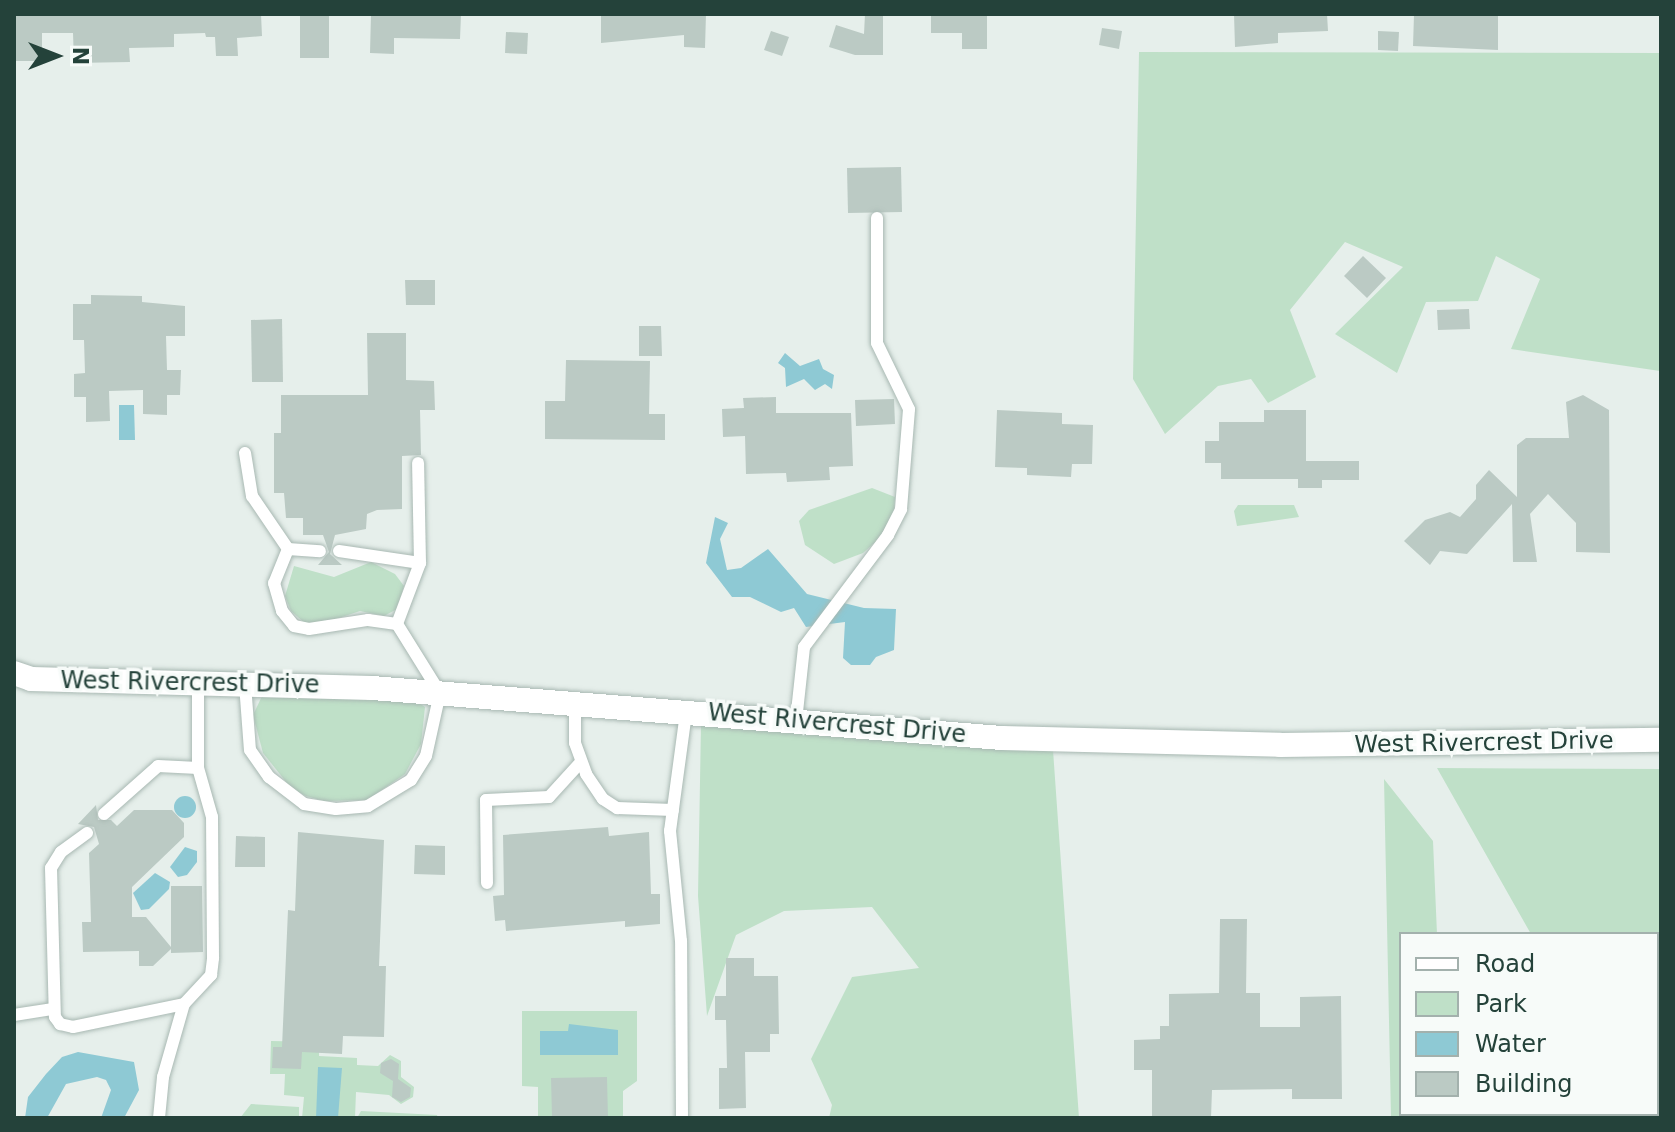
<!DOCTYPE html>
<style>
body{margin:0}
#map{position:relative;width:1675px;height:1132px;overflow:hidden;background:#e6efeb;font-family:"DejaVu Sans",sans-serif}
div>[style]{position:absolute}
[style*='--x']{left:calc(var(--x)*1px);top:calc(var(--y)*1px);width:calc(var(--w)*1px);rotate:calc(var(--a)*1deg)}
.green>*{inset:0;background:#bfe0c8}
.water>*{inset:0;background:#8ec9d4}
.round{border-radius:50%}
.building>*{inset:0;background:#bbcac4}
.roads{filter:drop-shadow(0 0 2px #a8b8b2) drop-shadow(0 0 2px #a8b8b2)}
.lane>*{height:12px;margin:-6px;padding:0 6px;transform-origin:6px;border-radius:6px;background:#fff}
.street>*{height:24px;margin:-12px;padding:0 12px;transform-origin:12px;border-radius:12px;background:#fff}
span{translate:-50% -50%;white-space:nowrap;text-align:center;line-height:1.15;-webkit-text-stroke:7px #f7fbf9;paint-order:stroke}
.street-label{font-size:24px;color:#24423a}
.frame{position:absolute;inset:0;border:16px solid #24423a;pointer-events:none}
.legend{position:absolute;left:1399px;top:932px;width:260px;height:184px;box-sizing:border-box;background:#f7fbf9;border:2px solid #a3b1ad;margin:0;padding:10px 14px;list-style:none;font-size:24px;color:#24423a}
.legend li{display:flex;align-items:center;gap:16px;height:40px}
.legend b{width:40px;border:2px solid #a3b1ad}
.north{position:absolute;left:16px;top:16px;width:80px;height:80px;-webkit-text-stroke:6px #f7fbf9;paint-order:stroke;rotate:90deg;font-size:22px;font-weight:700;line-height:32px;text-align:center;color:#24423a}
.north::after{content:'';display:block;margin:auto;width:28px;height:36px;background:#24423a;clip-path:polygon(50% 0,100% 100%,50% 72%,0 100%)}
</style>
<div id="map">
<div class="green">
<div style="clip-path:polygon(1139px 52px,1661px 53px,1660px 371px,1511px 349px,1540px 279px,1496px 256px,1478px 301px,1426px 302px,1397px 373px,1335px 334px,1403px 267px,1345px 242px,1290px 310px,1316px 377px,1268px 403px,1251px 379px,1218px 386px,1165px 434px,1133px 379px)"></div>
<div style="clip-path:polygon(872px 488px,895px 497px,894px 512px,882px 536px,863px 553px,834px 564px,805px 545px,799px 521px,809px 510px)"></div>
<div style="clip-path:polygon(1238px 505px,1294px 505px,1299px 517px,1237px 526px,1234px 511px)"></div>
<div style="clip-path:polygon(371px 562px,395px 574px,404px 586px,397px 609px,384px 616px,360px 611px,321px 624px,306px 624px,291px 611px,285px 596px,294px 566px,334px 577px)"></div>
<div style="clip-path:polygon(263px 694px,416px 701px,425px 707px,421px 744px,405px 774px,367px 800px,324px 801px,306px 796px,291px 788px,263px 753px,253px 715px)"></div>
<div style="clip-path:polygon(701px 724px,1053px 750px,1079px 1118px,829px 1118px,832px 1105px,811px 1059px,852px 977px,919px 968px,872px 907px,784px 911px,736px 935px,707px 1016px,698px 896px)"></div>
<div style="clip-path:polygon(1437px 768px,1661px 769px,1657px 1118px,1553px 1118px,1657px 1114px,1657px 934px,1531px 934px)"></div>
<div style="clip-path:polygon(1384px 779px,1433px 841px,1437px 934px,1401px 934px,1401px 1114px,1547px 1118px,1391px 1118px)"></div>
<div style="clip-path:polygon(522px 1011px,637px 1011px,637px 1081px,623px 1091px,623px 1118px,538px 1118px,538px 1087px,522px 1086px)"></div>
<div style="clip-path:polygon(271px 1041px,319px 1042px,319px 1056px,357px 1058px,357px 1065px,378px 1066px,390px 1055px,401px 1061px,401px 1077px,414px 1087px,413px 1097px,401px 1104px,389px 1095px,356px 1092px,355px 1118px,302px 1118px,304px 1097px,284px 1095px,285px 1074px,270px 1074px)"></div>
<div style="clip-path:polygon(251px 1104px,299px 1107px,299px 1118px,240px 1118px)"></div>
<div style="clip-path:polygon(361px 1111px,437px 1115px,438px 1118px,357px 1118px)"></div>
</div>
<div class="water">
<div style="clip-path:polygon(785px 353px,800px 366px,819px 359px,823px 369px,834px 375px,832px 389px,825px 384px,815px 390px,804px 379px,786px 387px,785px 368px,778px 363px)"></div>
<div style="clip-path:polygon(119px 405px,134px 405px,135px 440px,119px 440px)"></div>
<div style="clip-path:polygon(715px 517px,728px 523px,720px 539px,727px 570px,741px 568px,768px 549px,807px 594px,864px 608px,896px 609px,894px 650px,876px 657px,870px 665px,851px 665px,843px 658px,845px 622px,806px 627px,794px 608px,781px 612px,750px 597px,732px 597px,706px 563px)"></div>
<div class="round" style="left:174px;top:796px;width:22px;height:22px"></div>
<div style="clip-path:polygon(185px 847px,197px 851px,197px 862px,187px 875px,178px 877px,170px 867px)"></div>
<div style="clip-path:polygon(155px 873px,170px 882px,169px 889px,149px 909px,141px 910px,133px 893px)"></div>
<div style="clip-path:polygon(569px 1024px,618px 1030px,618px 1055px,540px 1055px,540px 1031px,568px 1031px)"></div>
<div style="clip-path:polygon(78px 1052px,134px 1062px,139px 1090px,124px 1118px,101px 1118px,111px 1090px,106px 1080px,97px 1077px,66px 1084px,47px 1118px,25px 1118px,28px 1097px,46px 1074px,62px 1057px)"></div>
<div style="clip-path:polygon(318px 1067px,342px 1068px,338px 1118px,316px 1118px)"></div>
</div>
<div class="building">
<div style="clip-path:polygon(14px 14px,261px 14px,262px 36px,237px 38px,238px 56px,216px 56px,215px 37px,206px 37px,205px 33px,174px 34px,174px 47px,129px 48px,130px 62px,74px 63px,73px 33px,42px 33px,42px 61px,14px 61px)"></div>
<div style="clip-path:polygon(300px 14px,329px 14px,329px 58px,300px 58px)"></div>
<div style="clip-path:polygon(371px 14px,461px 14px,460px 39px,394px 38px,394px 54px,370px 53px)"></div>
<div style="clip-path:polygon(601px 14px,706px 14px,705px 48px,684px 47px,684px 35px,601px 43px)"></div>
<div style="clip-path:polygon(865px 14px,883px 14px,883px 55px,855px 55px,829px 47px,836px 25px,864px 34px)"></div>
<div style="clip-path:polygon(931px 14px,987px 14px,987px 49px,962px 49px,962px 33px,931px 33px)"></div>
<div style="clip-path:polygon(1234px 14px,1327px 14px,1328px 31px,1278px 33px,1278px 43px,1235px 47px)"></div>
<div style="clip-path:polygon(1414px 14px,1498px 14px,1498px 50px,1413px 46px)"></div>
<div style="clip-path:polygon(1102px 28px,1122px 31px,1119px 49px,1099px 45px)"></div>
<div style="clip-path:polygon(771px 31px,789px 37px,782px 56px,764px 50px)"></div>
<div style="clip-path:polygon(1378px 31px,1399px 32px,1398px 51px,1378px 50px)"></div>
<div style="clip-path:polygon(506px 32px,528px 33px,527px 54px,505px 53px)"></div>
<div style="clip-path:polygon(901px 167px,902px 212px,848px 213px,847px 168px)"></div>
<div style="clip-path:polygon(1363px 256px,1386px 278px,1367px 298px,1344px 276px)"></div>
<div style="clip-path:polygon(405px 280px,435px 280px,435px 305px,406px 305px)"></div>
<div style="clip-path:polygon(91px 295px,142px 296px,142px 302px,185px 306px,185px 336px,166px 336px,167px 370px,181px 370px,180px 395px,167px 395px,167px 415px,143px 414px,143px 390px,109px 391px,110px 421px,86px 422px,86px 397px,74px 397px,74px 374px,85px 373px,84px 340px,73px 340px,73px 304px,91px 304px)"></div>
<div style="clip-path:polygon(1469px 309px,1470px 329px,1438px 330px,1437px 310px)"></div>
<div style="clip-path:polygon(282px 319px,283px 382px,252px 382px,251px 320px)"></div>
<div style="clip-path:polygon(639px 326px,661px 326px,662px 356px,639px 356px)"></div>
<div style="clip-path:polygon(367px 333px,406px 333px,406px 380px,434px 381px,435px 410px,420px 410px,421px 455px,402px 456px,402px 509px,377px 510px,367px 514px,366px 529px,335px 535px,330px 554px,342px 565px,318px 565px,329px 552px,323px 535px,303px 535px,303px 518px,286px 518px,284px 493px,274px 493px,274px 433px,281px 433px,281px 395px,368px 395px)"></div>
<div style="clip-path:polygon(566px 360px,650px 361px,649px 414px,665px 414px,665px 440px,545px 439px,545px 401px,565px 401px)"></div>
<div style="clip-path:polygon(1583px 395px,1609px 410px,1610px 553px,1576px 552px,1576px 523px,1548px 494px,1530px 514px,1537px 562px,1513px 562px,1512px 504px,1467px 554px,1440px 551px,1430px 565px,1404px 541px,1425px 520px,1450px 512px,1460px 517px,1476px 499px,1476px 485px,1489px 470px,1517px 497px,1517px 445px,1526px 438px,1569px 438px,1566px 402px)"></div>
<div style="clip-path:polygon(776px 397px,776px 413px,851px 413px,853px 466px,829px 467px,830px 480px,787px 482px,786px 473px,746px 474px,745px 436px,723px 437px,722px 409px,744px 408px,743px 398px)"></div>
<div style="clip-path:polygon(894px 399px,895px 424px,856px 426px,855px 400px)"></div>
<div style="clip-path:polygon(997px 410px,1062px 413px,1062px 424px,1093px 425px,1092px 464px,1072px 464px,1071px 477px,1027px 475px,1027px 468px,995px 467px)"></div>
<div style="clip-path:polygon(1264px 410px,1306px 410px,1306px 461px,1359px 461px,1359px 480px,1322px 480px,1322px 488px,1298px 488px,1298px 479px,1221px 479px,1221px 463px,1205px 463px,1205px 441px,1219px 441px,1219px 422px,1264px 422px)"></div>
<div style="clip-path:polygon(96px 805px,98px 820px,111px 820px,117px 826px,134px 810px,172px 810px,184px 823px,184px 837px,132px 887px,132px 917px,146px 917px,171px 947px,171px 886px,202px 886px,203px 952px,171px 953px,171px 949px,153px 966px,139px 966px,139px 951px,83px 952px,82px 922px,91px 922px,89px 853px,99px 844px,94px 827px,78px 824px)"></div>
<div style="clip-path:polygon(608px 827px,609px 836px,649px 832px,651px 894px,660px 894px,660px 924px,625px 927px,625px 921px,506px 931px,505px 920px,495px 921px,493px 896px,504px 895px,503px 835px)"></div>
<div style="clip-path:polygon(298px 832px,384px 840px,379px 966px,386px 966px,384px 1037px,343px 1036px,342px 1054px,302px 1052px,301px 1069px,272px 1068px,273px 1047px,282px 1047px,288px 910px,295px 911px)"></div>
<div style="clip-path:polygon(236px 836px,265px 837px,265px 867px,235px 867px)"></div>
<div style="clip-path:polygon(415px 845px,445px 846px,445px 875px,414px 874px)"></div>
<div style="clip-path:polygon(1220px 919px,1247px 919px,1246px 993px,1260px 993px,1260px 1027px,1300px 1027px,1300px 997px,1341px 996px,1342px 1099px,1292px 1099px,1292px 1089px,1212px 1090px,1211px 1118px,1152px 1118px,1152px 1070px,1134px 1070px,1134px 1040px,1160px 1039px,1160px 1026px,1169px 1026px,1169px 994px,1219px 993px)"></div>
<div style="clip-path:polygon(726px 958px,754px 958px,754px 976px,778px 976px,779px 1034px,770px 1034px,770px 1052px,745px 1052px,746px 1108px,719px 1109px,719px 1068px,727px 1068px,726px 1020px,715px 1020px,715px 996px,726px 996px)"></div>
<div style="clip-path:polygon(391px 1059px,399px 1064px,398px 1079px,411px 1088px,410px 1097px,401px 1102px,392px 1097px,393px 1081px,380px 1073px,381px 1063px)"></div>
<div style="clip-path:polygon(607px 1077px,608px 1118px,552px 1118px,551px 1078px)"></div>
</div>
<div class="roads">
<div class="lane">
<div style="--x:245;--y:453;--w:44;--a:80.8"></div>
<div style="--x:252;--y:496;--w:64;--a:55.8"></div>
<div style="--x:288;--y:549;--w:37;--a:112"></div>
<div style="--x:274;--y:583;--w:29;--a:74"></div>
<div style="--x:282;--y:611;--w:19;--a:51"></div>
<div style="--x:294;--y:626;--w:15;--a:11"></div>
<div style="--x:309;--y:629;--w:60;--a:-8.7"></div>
<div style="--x:368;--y:620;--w:29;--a:8"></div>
<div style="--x:288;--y:549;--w:32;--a:4"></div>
<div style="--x:339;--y:551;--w:82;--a:8.4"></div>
<div style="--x:245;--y:684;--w:66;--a:85.7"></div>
<div style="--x:250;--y:750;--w:33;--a:55"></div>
<div style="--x:269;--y:777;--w:44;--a:37.6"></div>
<div style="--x:304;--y:804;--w:32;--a:9"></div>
<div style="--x:336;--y:809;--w:32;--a:-5"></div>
<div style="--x:368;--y:806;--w:50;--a:-31.2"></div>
<div style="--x:411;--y:780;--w:28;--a:-58"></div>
<div style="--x:426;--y:756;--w:65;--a:-77.5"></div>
<div style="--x:440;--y:693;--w:81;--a:-121.9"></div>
<div style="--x:397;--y:624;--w:65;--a:-69.3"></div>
<div style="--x:420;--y:563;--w:100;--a:-91.1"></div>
<div style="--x:575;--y:704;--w:39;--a:90"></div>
<div style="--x:575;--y:743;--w:33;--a:70"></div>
<div style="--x:586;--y:774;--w:30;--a:56"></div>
<div style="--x:603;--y:799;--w:17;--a:33"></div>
<div style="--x:617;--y:808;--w:56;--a:2"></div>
<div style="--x:796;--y:721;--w:74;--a:-83.8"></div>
<div style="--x:804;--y:647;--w:140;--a:-53.1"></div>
<div style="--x:888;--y:535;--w:29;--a:-63"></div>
<div style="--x:901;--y:509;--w:100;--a:-85.4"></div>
<div style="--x:909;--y:409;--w:73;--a:-115.9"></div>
<div style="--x:877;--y:343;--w:125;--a:-90"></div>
<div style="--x:104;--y:814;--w:72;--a:-41.6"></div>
<div style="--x:158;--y:766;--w:40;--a:2.9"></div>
<div style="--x:87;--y:833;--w:32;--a:144"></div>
<div style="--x:61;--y:852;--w:19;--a:122"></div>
<div style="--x:51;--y:868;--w:149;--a:88.5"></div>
<div style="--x:55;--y:1017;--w:9;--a:54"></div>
<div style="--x:60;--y:1024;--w:13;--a:13"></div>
<div style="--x:73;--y:1027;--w:113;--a:-11.7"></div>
<div style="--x:184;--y:1004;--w:40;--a:-47"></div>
<div style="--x:211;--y:975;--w:17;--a:-83"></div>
<div style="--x:213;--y:958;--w:141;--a:-90.4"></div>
<div style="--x:212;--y:817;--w:51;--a:-105.9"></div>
<div style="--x:198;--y:768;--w:86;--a:-90"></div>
<div style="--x:487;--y:883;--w:83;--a:-90.7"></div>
<div style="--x:486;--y:800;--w:63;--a:-2.7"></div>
<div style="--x:549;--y:797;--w:47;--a:-47.6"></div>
<div style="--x:14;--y:1015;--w:38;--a:-9"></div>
<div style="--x:159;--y:1118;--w:41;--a:-84.4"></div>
<div style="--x:163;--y:1077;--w:76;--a:-74"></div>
<div style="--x:682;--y:1118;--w:177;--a:-90.3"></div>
<div style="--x:681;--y:941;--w:111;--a:-95.7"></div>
<div style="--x:670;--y:831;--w:120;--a:-82.3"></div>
</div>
<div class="street">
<div style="--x:14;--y:673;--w:18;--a:19"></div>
<div style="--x:31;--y:679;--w:341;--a:1.5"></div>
<div style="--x:372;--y:688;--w:632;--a:4.54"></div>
<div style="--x:1002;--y:738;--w:278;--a:1.4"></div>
<div style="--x:1280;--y:745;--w:381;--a:-0.8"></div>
</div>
</div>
<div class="street-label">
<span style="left:190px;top:683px;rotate:1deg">West Rivercrest Drive</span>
<span style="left:837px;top:724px;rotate:5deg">West Rivercrest Drive</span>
<span style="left:1484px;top:743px;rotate:-1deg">West Rivercrest Drive</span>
</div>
<div class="frame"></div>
<ul class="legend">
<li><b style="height:10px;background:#fff"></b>Road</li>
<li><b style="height:22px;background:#bfe0c8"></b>Park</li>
<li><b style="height:22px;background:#8ec9d4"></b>Water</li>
<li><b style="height:22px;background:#bbcac4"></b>Building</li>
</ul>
<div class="north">N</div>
</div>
